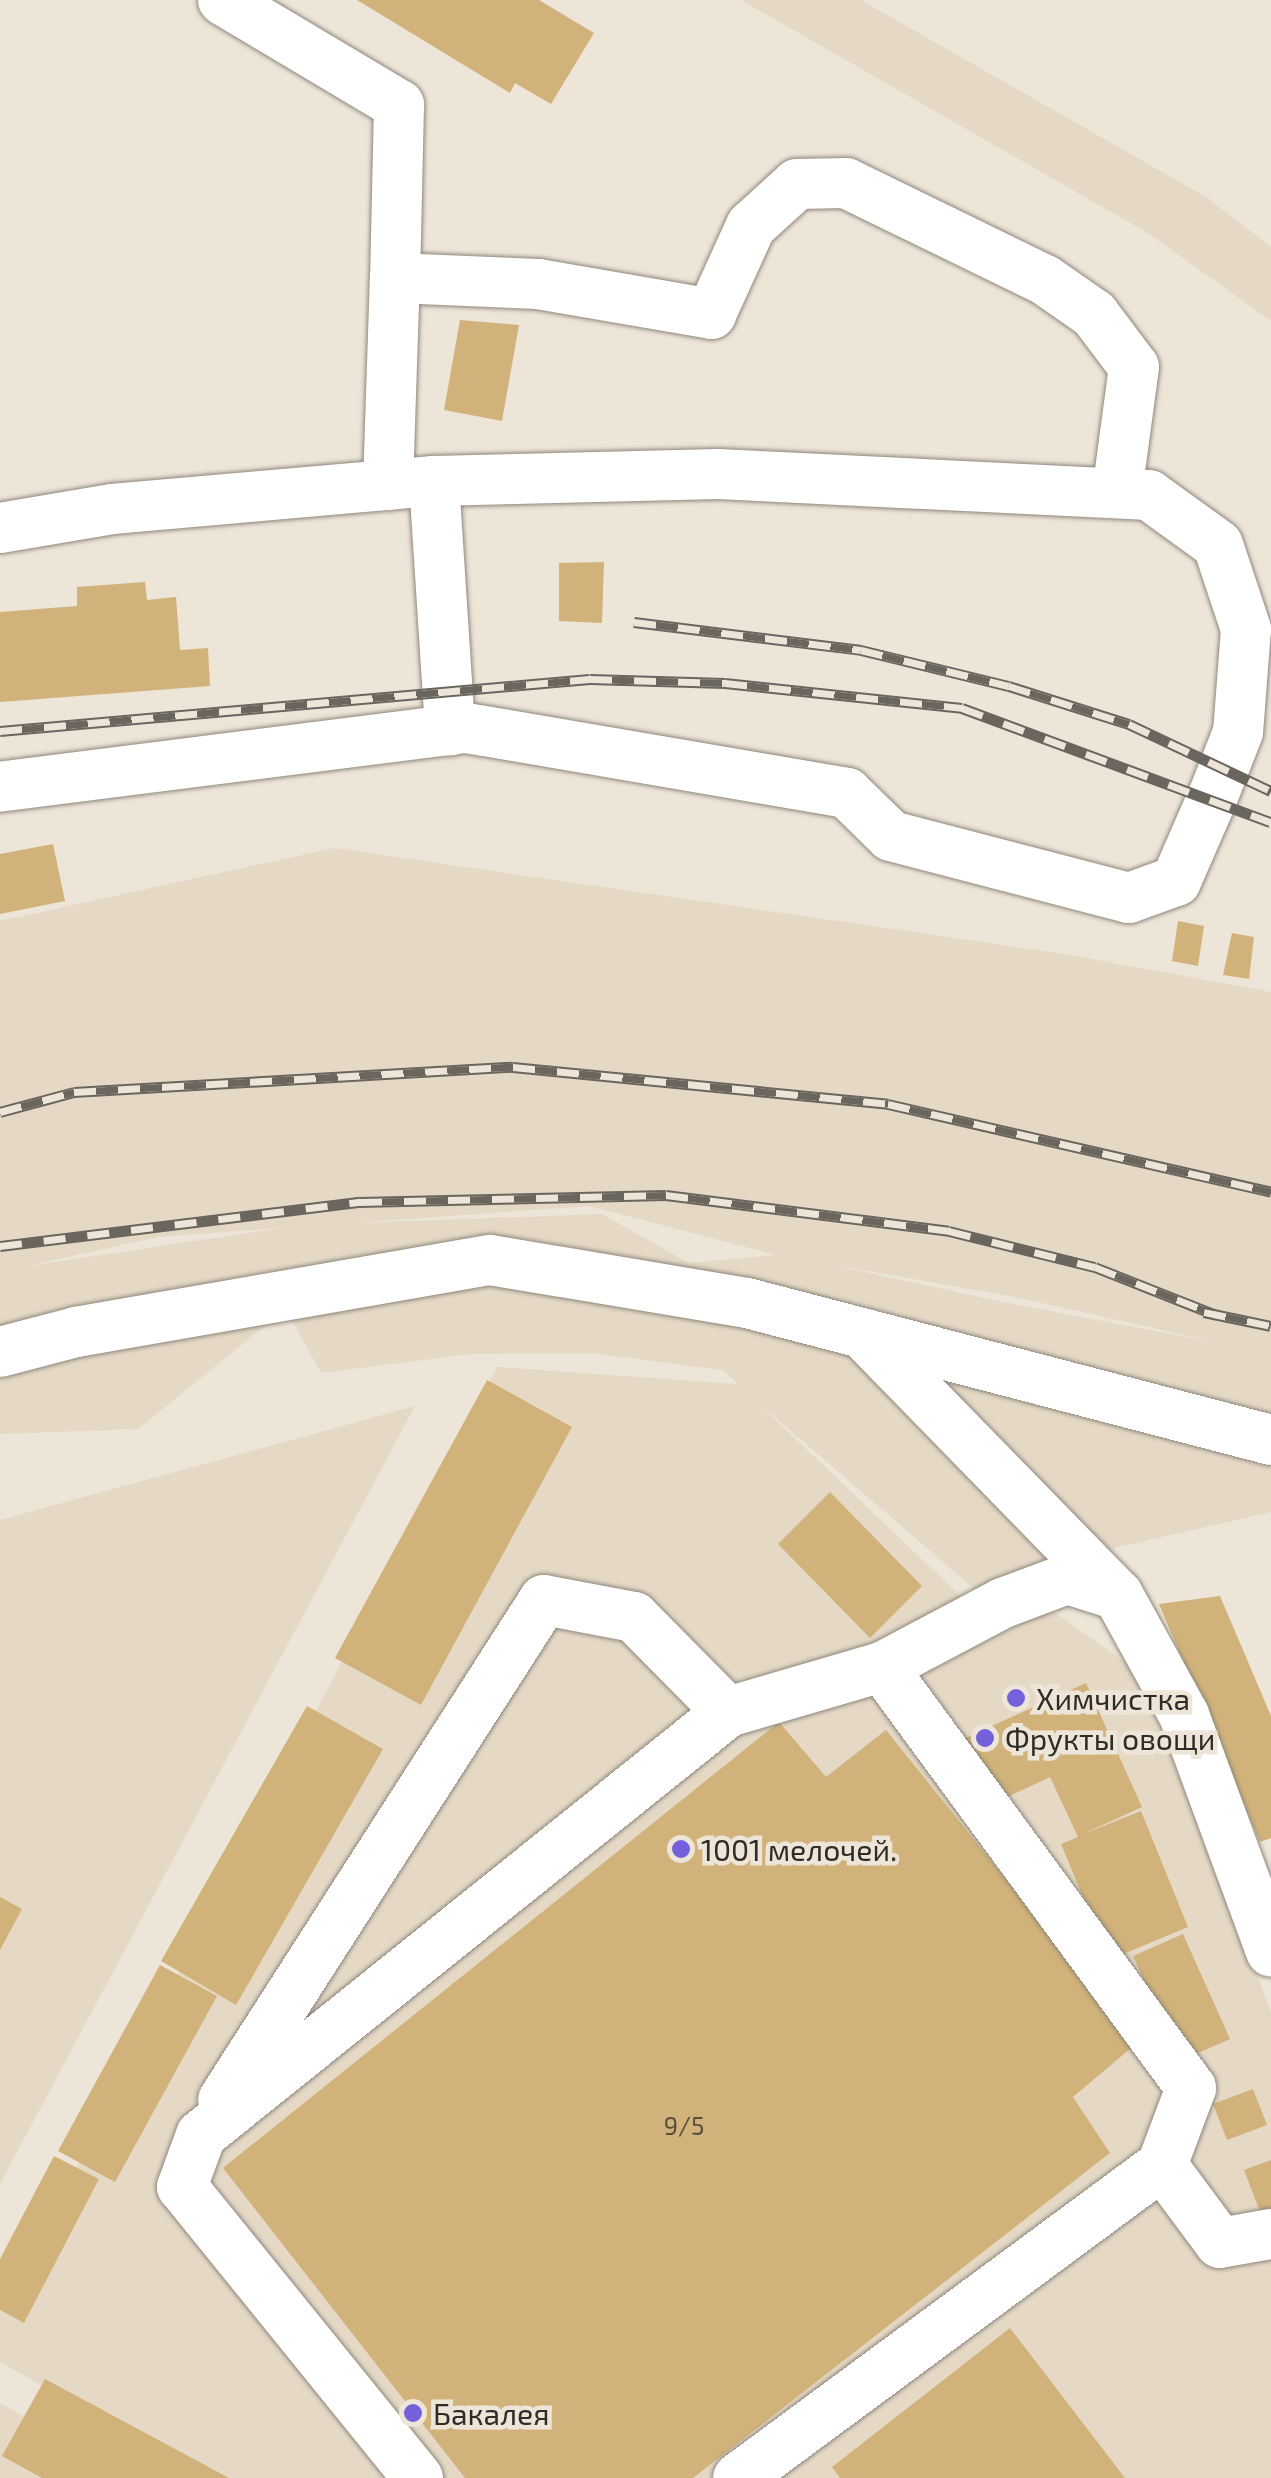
<!DOCTYPE html>
<meta charset="utf-8">
<style>
body{margin:0}
#map{position:relative;width:1271px;height:2478px;overflow:hidden;background:#ede5d8;font-family:"Exo 2",sans-serif}
div>[style]{position:absolute}
[style*='--x']{left:calc(var(--x)*1px);top:calc(var(--y)*1px);width:calc(var(--w)*1px);rotate:calc(var(--a)*1deg)}
.built>*{inset:0;background:#e5d9c6}
.building>*{inset:0;background:#d1b27a}
.roads{filter:drop-shadow(0 0 2px #8e877b) drop-shadow(0 0 2px #8e877b)}
.minor>*{height:50px;margin:-25px;padding:0 25px;transform-origin:25px;border-radius:25px;background:#fff}
.rail>*{height:11px;margin-top:-5.5px;transform-origin:0;background:repeating-linear-gradient(90deg,#ede5d8 0 22px,#6a665e 0 44px);box-sizing:border-box;border-block:2px solid #6a665e}
.dots>*{width:28px;height:28px;translate:-50% -50%;box-sizing:border-box;border:5px solid #ede5d8;border-radius:50%}
span{translate:-50% -50%;white-space:nowrap;text-align:center;line-height:1.15;-webkit-text-stroke:9px #ede5d8;paint-order:stroke}
.number-label{font-size:25px;color:#574e3b}
.number-label span{-webkit-text-stroke-width:0}
.poi-label{font-size:30px;color:#2e2c26}
.left{translate:0 -50%;text-align:left}
</style>
<div id="map">
<div class="built">
<div style="clip-path:polygon(741px 0,861px 0,1206px 197px,1271px 247px,1271px 321px,1151px 235px)"></div>
<div style="clip-path:polygon(evenodd,334px 848px,1065px 954px,1271px 992px,1271px 1512px,1092px 1553px,977px 1591px,756px 1401px,971px 1606px,1037px 1600px,1146px 1677px,1271px 2012px,1271px 2478px,207px 2478px,0 2362px,0 2312px,497px 1367px,738px 1384px,723px 1370px,590px 1353px,471px 1354px,321px 1373px,286px 1309px,138px 1429px,0 1434px,0 921px,334px 848px,589px 1206px,776px 1255px,689px 1263px,602px 1214px,353px 1223px,589px 1206px,334px 848px,281px 1228px,28px 1266px,27px 1266px,158px 1237px,281px 1228px,334px 848px,828px 1264px,1015px 1297px,1220px 1343px,1012px 1304px,828px 1264px)"></div>
<div style="clip-path:polygon(415px 1406px,0 2184px,0 1520px)"></div>
<div style="clip-path:polygon(0 2403px,133px 2478px,0 2478px)"></div>
</div>
<div class="building">
<div style="clip-path:polygon(357px 0,539px 0,594px 33px,551px 104px,515px 83px,510px 93px)"></div>
<div style="clip-path:polygon(460px 320px,519px 325px,502px 421px,444px 410px)"></div>
<div style="clip-path:polygon(604px 562px,602px 623px,559px 621px,559px 563px)"></div>
<div style="clip-path:polygon(145px 582px,147px 600px,176px 597px,180px 650px,208px 648px,210px 686px,0 702px,0 612px,77px 606px,77px 587px)"></div>
<div style="clip-path:polygon(53px 844px,65px 901px,0 914px,0 854px)"></div>
<div style="clip-path:polygon(1178px 921px,1204px 926px,1198px 966px,1172px 961px)"></div>
<div style="clip-path:polygon(1232px 933px,1254px 937px,1249px 979px,1223px 975px)"></div>
<div style="clip-path:polygon(487px 1380px,572px 1427px,421px 1705px,335px 1658px)"></div>
<div style="clip-path:polygon(830px 1492px,922px 1586px,870px 1638px,778px 1544px)"></div>
<div style="clip-path:polygon(1220px 1596px,1271px 1716px,1271px 1838px,1260px 1842px,1159px 1604px)"></div>
<div style="clip-path:polygon(1086px 1683px,1142px 1807px,1083px 1834px,1141px 1811px,1188px 1927px,1109px 1960px,1061px 1844px,1078px 1837px,1050px 1777px,988px 1806px,959px 1741px)"></div>
<div style="clip-path:polygon(307px 1706px,383px 1749px,236px 2005px,161px 1961px)"></div>
<div style="clip-path:polygon(779px 1722px,826px 1777px,886px 1730px,1137px 2043px,1073px 2097px,1110px 2153px,693px 2478px,465px 2478px,223px 2168px)"></div>
<div style="clip-path:polygon(0 1897px,22px 1909px,0 1950px)"></div>
<div style="clip-path:polygon(1183px 1934px,1230px 2039px,1180px 2061px,1133px 1956px)"></div>
<div style="clip-path:polygon(160px 1965px,217px 1996px,115px 2182px,58px 2151px)"></div>
<div style="clip-path:polygon(1253px 2089px,1267px 2125px,1227px 2140px,1213px 2104px)"></div>
<div style="clip-path:polygon(54px 2156px,99px 2179px,24px 2323px,0 2310px,0 2259px)"></div>
<div style="clip-path:polygon(1271px 2160px,1271px 2210px,1261px 2214px,1244px 2170px)"></div>
<div style="clip-path:polygon(1010px 2328px,1125px 2478px,840px 2478px,832px 2467px)"></div>
<div style="clip-path:polygon(45px 2379px,229px 2478px,42px 2478px,2px 2456px)"></div>
</div>
<div class="roads">
<div class="minor">
<div style="--x:223;--y:0;--w:205;--a:30.8"></div>
<div style="--x:399;--y:105;--w:173;--a:91.3"></div>
<div style="--x:395;--y:278;--w:143;--a:2.4"></div>
<div style="--x:538;--y:284;--w:176;--a:9.8"></div>
<div style="--x:711;--y:314;--w:97;--a:-65.6"></div>
<div style="--x:751;--y:226;--w:62;--a:-42.4"></div>
<div style="--x:797;--y:184;--w:49;--a:-1.2"></div>
<div style="--x:846;--y:183;--w:221;--a:26"></div>
<div style="--x:1045;--y:280;--w:60;--a:34.8"></div>
<div style="--x:1094;--y:314;--w:66;--a:53"></div>
<div style="--x:1134;--y:367;--w:127;--a:97.7"></div>
<div style="--x:434;--y:481;--w:250;--a:86.3"></div>
<div style="--x:388;--y:485;--w:207;--a:-88.1"></div>
<div style="--x:0;--y:528;--w:114;--a:-9.6"></div>
<div style="--x:112;--y:509;--w:323;--a:-5"></div>
<div style="--x:434;--y:481;--w:284;--a:-1.4"></div>
<div style="--x:718;--y:474;--w:432;--a:2.8"></div>
<div style="--x:1149;--y:495;--w:85;--a:35.9"></div>
<div style="--x:1218;--y:545;--w:89;--a:71.6"></div>
<div style="--x:1246;--y:629;--w:103;--a:94.4"></div>
<div style="--x:1238;--y:732;--w:69;--a:111.3"></div>
<div style="--x:1213;--y:796;--w:93;--a:113.5"></div>
<div style="--x:1176;--y:881;--w:50;--a:160.1"></div>
<div style="--x:1129;--y:898;--w:246;--a:-165.4"></div>
<div style="--x:891;--y:836;--w:62;--a:-135.7"></div>
<div style="--x:847;--y:793;--w:387;--a:-170.3"></div>
<div style="--x:465;--y:728;--w:469;--a:172.8"></div>
<div style="--x:863;--y:1334;--w:365;--a:45.7"></div>
<div style="--x:1118;--y:1595;--w:137;--a:61.2"></div>
<div style="--x:1184;--y:1715;--w:252;--a:69.8"></div>
<div style="--x:0;--y:1352;--w:79;--a:-14.7"></div>
<div style="--x:76;--y:1332;--w:420;--a:-9.9"></div>
<div style="--x:490;--y:1260;--w:261;--a:9.5"></div>
<div style="--x:747;--y:1303;--w:542;--a:14.65"></div>
<div style="--x:882;--y:1667;--w:137;--a:-27.9"></div>
<div style="--x:1003;--y:1603;--w:68;--a:-20.6"></div>
<div style="--x:1067;--y:1579;--w:53;--a:17.4"></div>
<div style="--x:223;--y:2100;--w:594;--a:-57.3"></div>
<div style="--x:544;--y:1600;--w:92;--a:10.7"></div>
<div style="--x:634;--y:1617;--w:134;--a:45.3"></div>
<div style="--x:1162;--y:2165;--w:97;--a:53.4"></div>
<div style="--x:1220;--y:2243;--w:52;--a:-10"></div>
<div style="--x:418;--y:2478;--w:375;--a:-129"></div>
<div style="--x:182;--y:2187;--w:55;--a:-69.9"></div>
<div style="--x:201;--y:2135;--w:676;--a:-38.75"></div>
<div style="--x:728;--y:1712;--w:160;--a:-16.3"></div>
<div style="--x:882;--y:1667;--w:522;--a:53.72"></div>
<div style="--x:1191;--y:2088;--w:82;--a:110.6"></div>
<div style="--x:1162;--y:2165;--w:527;--a:143.56"></div>
</div>
</div>
<div class="rail">
<div style="--x:634;--y:622;--w:229;--a:7"></div>
<div style="--x:861;--y:650;--w:152;--a:13.7"></div>
<div style="--x:1009;--y:686;--w:126;--a:17.6"></div>
<div style="--x:1129;--y:724;--w:157;--a:25.3"></div>
<div style="--x:0;--y:731;--w:592;--a:-5.04"></div>
<div style="--x:590;--y:679;--w:135;--a:1.7"></div>
<div style="--x:725;--y:683;--w:238;--a:6"></div>
<div style="--x:962;--y:708;--w:329;--a:20.3"></div>
<div style="--x:0;--y:1112;--w:77;--a:-15.1"></div>
<div style="--x:74;--y:1092;--w:440;--a:-3.3"></div>
<div style="--x:513;--y:1067;--w:377;--a:5.6"></div>
<div style="--x:888;--y:1104;--w:393;--a:12.9"></div>
<div style="--x:0;--y:1246;--w:363;--a:-7"></div>
<div style="--x:360;--y:1202;--w:306;--a:-1.3"></div>
<div style="--x:666;--y:1195;--w:285;--a:7.2"></div>
<div style="--x:949;--y:1231;--w:150;--a:13.9"></div>
<div style="--x:1095;--y:1267;--w:128;--a:21.6"></div>
<div style="--x:1204;--y:1312;--w:68;--a:11.8"></div>
</div>
<div class="dots">
<div style="left:1016px;top:1698px;background:#7560db"></div>
<div style="left:985px;top:1738px;background:#7560db"></div>
<div style="left:681px;top:1849px;background:#7560db"></div>
<div style="left:413px;top:2413px;background:#7560db"></div>
</div>
<div class="number-label">
<span style="left:684px;top:2125px">9/5</span>
</div>
<div class="poi-label">
<span class="left" style="left:1036px;top:1698px">Химчистка</span>
<span class="left" style="left:1005px;top:1738px">Фрукты овощи</span>
<span class="left" style="left:701px;top:1849px">1001 мелочей.</span>
<span class="left" style="left:433px;top:2413px">Бакалея</span>
</div>
</div>
